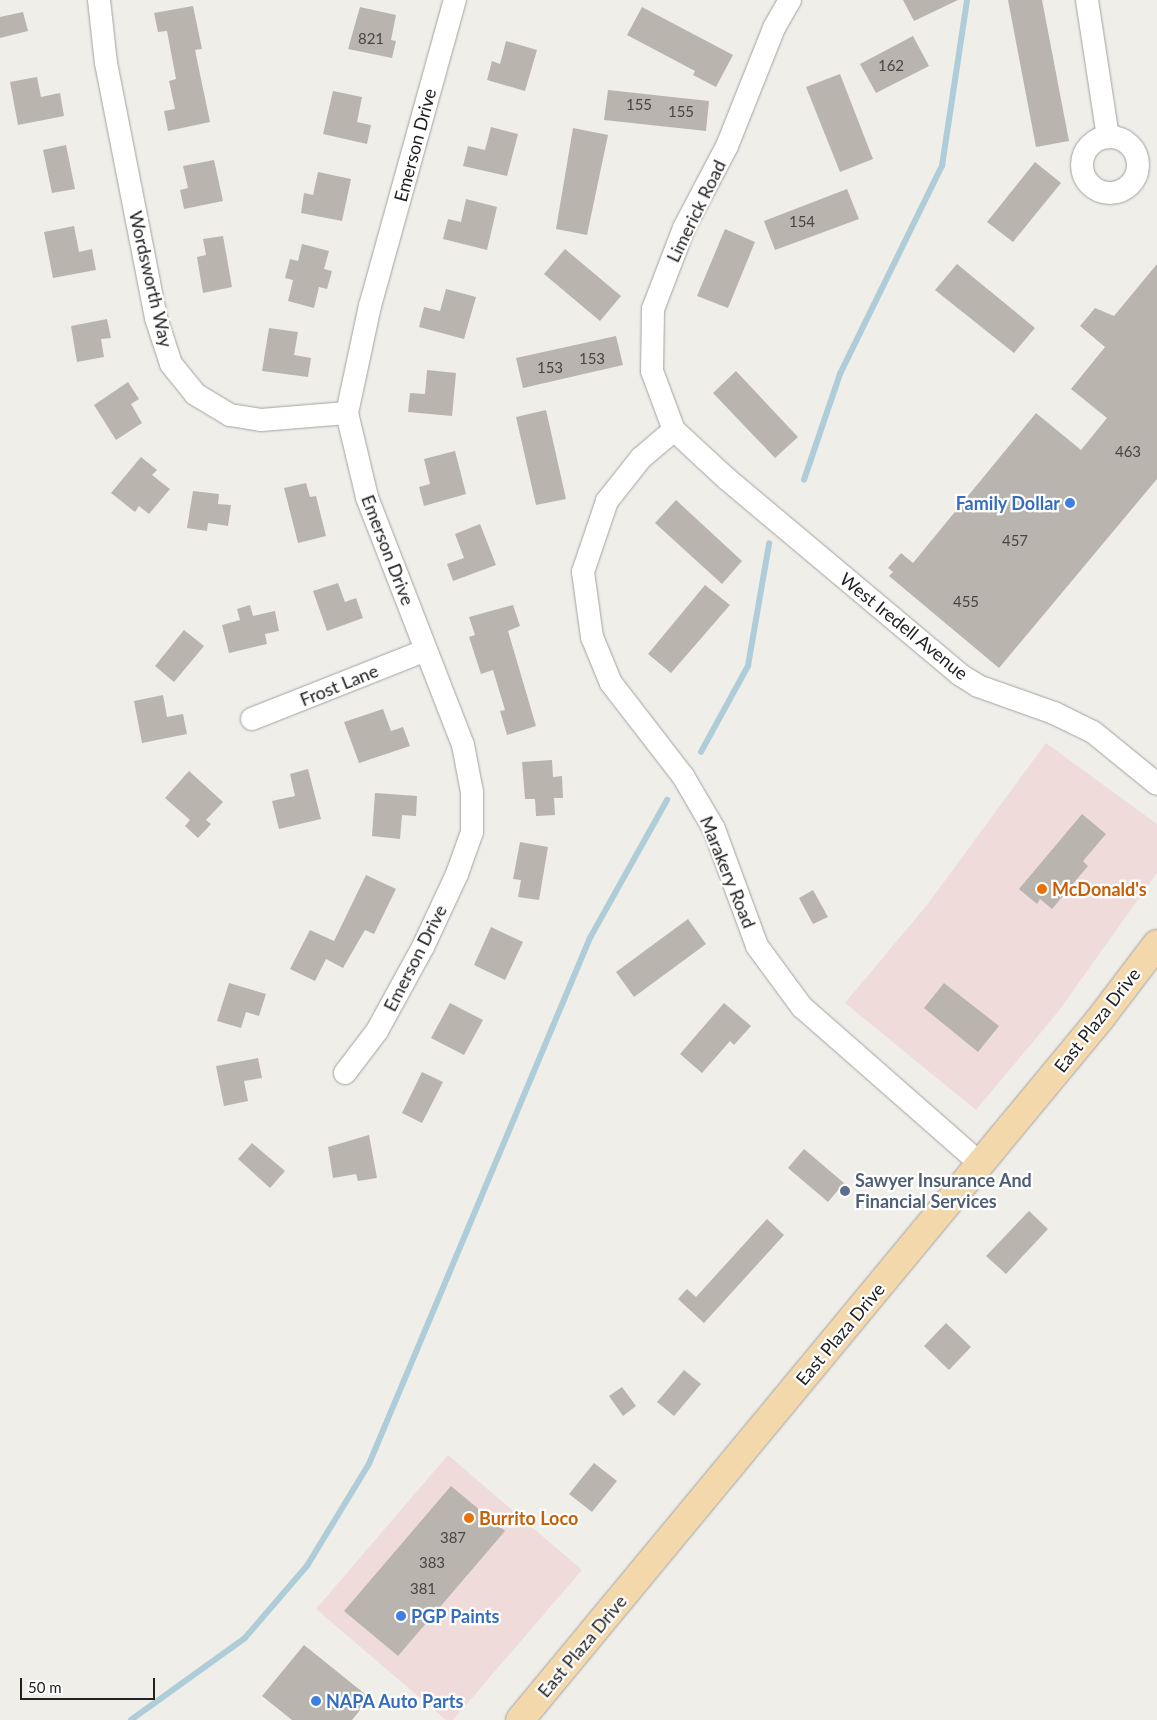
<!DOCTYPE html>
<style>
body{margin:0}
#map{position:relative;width:1157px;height:1720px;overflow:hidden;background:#f0eee9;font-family:Lato,sans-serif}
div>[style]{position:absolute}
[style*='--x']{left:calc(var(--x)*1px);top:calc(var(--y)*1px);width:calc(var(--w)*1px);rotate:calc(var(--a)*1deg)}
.commercial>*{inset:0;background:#efdcda}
.stream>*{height:5.5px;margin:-2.75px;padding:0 2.75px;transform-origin:2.75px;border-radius:2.75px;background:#aecdd9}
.building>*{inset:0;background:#b9b4ae}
.roads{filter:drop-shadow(0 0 1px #a2a2a2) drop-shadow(0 0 1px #a2a2a2)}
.minor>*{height:22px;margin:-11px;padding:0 11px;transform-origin:11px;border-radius:11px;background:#fff}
.minor>.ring{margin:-11px;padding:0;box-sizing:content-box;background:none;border:22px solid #fff;border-radius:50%}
.major>*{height:28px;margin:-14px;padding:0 14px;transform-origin:14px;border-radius:14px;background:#f3d8ab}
.dots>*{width:14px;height:14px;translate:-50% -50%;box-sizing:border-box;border:2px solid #fff;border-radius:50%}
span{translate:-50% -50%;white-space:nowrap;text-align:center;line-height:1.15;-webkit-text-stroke:4.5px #fff;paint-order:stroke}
.number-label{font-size:15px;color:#474644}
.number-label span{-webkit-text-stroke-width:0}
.street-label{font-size:18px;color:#212121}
.shop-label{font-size:18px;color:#366cbe;font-weight:700}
.right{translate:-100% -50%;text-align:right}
.left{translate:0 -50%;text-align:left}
.food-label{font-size:18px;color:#c56008;font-weight:700}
.service-label{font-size:18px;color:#4e5e75;font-weight:700}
.scale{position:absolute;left:20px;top:1678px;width:135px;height:22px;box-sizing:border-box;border:2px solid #212121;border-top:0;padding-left:6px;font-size:15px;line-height:18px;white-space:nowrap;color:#212121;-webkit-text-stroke:4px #fff;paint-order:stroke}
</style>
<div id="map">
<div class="commercial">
<div style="clip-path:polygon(1046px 743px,1157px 824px,1157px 873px,1058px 1012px,976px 1110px,845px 1003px,927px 905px)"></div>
<div style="clip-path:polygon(448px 1455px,582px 1570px,453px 1720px,446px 1720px,316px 1609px)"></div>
</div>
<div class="stream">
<div style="--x:804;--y:480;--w:112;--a:-71.2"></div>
<div style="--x:840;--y:374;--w:232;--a:-63.9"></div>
<div style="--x:942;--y:166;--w:168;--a:-81.4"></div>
<div style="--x:701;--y:752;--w:98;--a:-61.3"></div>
<div style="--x:748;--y:666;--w:124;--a:-80.2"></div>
<div style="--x:131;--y:1720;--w:140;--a:-35.7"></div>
<div style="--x:245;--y:1638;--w:95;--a:-49.3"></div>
<div style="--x:307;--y:1566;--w:119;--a:-58.7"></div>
<div style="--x:369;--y:1464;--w:571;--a:-67.21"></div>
<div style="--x:590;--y:938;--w:158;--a:-60.8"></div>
</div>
<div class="building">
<div style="clip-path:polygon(903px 0,958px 0,914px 21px)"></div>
<div style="clip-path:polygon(1008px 0,1042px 0,1069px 141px,1036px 147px)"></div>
<div style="clip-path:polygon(193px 6px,202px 49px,195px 50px,210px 122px,168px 131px,164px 111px,175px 109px,169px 81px,176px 79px,167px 31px,158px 32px,154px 13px)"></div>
<div style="clip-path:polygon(360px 7px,396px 15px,391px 40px,396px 41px,392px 58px,348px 49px)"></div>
<div style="clip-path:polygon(642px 7px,733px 55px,716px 87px,693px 75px,695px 71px,627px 35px)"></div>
<div style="clip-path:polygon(23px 12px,28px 31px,0 38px,0 17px)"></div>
<div style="clip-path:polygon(913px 36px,929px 66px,876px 93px,860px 64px)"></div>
<div style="clip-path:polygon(506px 41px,537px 50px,525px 91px,487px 80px,492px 61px,500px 64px)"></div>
<div style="clip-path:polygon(840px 74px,873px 159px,840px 172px,806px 87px)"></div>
<div style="clip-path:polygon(37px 77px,41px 97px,60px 93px,64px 116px,18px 125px,10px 82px)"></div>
<div style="clip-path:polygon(608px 90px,709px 101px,706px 131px,604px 120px)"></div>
<div style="clip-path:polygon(333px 91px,362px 97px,357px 122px,371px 125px,367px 144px,323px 134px)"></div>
<div style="clip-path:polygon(491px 127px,518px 134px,507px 176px,463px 166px,468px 146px,485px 150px)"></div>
<div style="clip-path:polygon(573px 128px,608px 135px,587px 235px,556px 229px)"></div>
<div style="clip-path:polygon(66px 145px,75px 189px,52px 193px,43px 150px)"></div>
<div style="clip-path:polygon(214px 160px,223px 201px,184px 209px,180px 190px,188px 188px,183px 166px)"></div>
<div style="clip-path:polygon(1035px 162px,1061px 183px,1013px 242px,987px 222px)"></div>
<div style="clip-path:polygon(318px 172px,351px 179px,342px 221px,301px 213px,304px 193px,313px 195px)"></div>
<div style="clip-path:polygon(847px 189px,859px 219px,775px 250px,764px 221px)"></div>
<div style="clip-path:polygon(466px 199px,497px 207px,487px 250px,443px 239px,448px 219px,461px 222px)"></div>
<div style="clip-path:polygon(74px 226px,79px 252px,92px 249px,96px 270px,53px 278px,44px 232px)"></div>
<div style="clip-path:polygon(725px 229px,755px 242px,728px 308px,697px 296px)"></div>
<div style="clip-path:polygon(223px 236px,232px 287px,203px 293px,197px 257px,206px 255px,203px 239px)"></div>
<div style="clip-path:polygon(302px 244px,329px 251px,324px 269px,332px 271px,327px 289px,319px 287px,314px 308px,288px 301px,293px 280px,285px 278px,290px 259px,298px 261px)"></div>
<div style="clip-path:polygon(565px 249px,621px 296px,600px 321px,544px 274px)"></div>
<div style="clip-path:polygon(957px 264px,1035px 328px,1014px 353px,935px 290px)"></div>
<div style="clip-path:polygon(1157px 264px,1157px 479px,999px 668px,889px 576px,893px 572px,888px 568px,901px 553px,913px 563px,1036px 413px,1081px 450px,1107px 418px,1071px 389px,1105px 347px,1080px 326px,1095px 308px,1114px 316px)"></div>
<div style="clip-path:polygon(446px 289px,476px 297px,464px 339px,419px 327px,424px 307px,440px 311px)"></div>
<div style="clip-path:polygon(107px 319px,111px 338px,101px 339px,104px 357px,77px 362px,71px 326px)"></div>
<div style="clip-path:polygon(269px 328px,298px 332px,294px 355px,311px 358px,308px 377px,262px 371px)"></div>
<div style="clip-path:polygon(616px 336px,623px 365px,523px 388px,516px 358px)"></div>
<div style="clip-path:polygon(427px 370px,456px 373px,452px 416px,408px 412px,410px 393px,425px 394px)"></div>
<div style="clip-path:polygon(736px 371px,798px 437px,775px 458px,713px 393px)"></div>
<div style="clip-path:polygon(128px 382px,139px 399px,131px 404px,142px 423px,116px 440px,94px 405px)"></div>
<div style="clip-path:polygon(546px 410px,566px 499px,536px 505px,516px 417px)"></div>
<div style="clip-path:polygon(455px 451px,466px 494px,424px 506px,419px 487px,430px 484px,424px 459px)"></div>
<div style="clip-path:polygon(141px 457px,157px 470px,152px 475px,170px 489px,149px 514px,139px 506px,135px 512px,111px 493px)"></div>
<div style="clip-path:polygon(306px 483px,310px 497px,316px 496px,326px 536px,298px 543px,284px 488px)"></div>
<div style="clip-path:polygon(193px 491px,219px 494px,218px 504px,231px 505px,228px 526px,208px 523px,207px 531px,187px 528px)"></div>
<div style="clip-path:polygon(676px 500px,742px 561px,722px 584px,655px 523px)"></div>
<div style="clip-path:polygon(480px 524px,496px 565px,453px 581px,447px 564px,464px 558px,455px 534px)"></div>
<div style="clip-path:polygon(338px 583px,345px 602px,356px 598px,363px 618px,327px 631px,313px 591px)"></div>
<div style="clip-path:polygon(705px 585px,730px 605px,671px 673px,648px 654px)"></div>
<div style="clip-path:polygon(250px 605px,253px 616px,275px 611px,279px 631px,265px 634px,267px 644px,229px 653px,222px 625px,240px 620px,237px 609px)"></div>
<div style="clip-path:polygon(513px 605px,520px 626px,508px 631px,536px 726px,507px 735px,500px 711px,505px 710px,493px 670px,481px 674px,469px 637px,475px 635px,469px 617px)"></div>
<div style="clip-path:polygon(184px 630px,204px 646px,174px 682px,155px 666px)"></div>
<div style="clip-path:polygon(163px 695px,167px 717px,183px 714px,187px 734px,142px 743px,134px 701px)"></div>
<div style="clip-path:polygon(383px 709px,391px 731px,403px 727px,410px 746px,359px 763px,344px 722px)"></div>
<div style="clip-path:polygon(552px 760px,553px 777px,562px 776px,563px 798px,554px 798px,555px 815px,536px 816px,535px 799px,525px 799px,522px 762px)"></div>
<div style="clip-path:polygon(308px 769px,321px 819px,279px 829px,272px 801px,295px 796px,290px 774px)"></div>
<div style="clip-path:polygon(189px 771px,223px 802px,206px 820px,211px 824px,198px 838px,185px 826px,190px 820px,165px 798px)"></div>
<div style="clip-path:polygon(375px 793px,417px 796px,416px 816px,402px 815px,400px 839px,372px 836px)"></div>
<div style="clip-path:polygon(1082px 814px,1106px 834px,1083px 861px,1088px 866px,1052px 909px,1040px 899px,1037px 904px,1019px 889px)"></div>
<div style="clip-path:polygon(520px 842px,548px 847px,539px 900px,518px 897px,521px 880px,513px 879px)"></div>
<div style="clip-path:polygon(366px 875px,396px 889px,374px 934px,365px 930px,343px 968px,326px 959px,315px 981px,290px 969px,310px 930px,334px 941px)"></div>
<div style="clip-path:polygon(813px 890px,828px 917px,813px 924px,799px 898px)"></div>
<div style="clip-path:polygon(688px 919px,706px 944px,634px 997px,616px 972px)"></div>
<div style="clip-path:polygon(491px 927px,523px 942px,505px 980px,474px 965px)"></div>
<div style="clip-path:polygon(229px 983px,266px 994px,259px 1016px,246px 1012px,241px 1028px,217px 1021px)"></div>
<div style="clip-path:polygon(944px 983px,999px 1026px,978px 1052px,924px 1008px)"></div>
<div style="clip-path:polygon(450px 1003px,483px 1020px,464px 1055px,431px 1038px)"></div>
<div style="clip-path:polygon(724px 1003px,751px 1026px,734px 1045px,730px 1041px,702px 1073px,680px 1054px)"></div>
<div style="clip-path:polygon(258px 1058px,262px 1078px,244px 1081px,248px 1101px,224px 1106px,216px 1066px)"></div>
<div style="clip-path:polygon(422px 1072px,443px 1082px,422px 1123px,402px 1113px)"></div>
<div style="clip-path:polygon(369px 1135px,377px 1178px,358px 1181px,356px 1174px,333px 1178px,328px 1147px)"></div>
<div style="clip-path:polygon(252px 1143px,285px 1171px,270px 1188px,238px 1159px)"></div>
<div style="clip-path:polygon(804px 1149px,844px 1183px,828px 1202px,788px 1168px)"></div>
<div style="clip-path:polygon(1029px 1211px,1048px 1229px,1006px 1274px,986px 1256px)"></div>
<div style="clip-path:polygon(767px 1219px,784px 1235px,704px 1323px,678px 1299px,687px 1289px,696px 1297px)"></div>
<div style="clip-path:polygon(946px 1323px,971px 1347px,949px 1370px,924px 1346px)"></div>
<div style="clip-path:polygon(684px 1370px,701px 1384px,674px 1416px,657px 1402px)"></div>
<div style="clip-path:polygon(622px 1387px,636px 1406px,623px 1416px,609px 1396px)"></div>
<div style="clip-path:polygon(594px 1463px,617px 1481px,592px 1512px,569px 1494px)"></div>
<div style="clip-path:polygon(451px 1486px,505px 1531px,398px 1656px,344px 1611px)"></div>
<div style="clip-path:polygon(304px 1645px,370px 1698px,352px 1720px,292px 1720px,262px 1696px)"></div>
</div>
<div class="roads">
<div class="minor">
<div style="--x:99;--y:0;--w:63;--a:83.7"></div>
<div style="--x:106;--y:63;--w:260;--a:78.9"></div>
<div style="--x:156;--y:318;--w:48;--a:71.9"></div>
<div style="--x:171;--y:364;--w:38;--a:51"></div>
<div style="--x:195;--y:394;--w:41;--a:31"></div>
<div style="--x:230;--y:415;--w:31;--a:9"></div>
<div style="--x:261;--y:420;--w:86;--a:-4.7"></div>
<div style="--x:790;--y:0;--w:32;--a:120"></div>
<div style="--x:774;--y:28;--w:127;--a:111.7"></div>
<div style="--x:727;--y:146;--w:93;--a:117.7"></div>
<div style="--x:684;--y:228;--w:87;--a:110.9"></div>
<div style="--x:653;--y:309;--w:62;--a:90.9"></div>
<div style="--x:652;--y:371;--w:63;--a:69.6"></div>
<div style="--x:674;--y:430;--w:72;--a:42.8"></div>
<div style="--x:727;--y:479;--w:303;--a:40"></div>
<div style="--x:959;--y:674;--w:22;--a:32"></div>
<div style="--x:978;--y:686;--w:81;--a:19.6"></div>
<div style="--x:1054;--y:713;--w:43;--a:26"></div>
<div style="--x:1093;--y:732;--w:82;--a:39.1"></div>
<div style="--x:1087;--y:0;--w:139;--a:81.3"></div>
<div class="ring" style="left:1082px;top:137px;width:34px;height:34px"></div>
<div style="--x:674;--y:430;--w:43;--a:139.7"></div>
<div style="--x:641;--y:458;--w:55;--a:128.3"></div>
<div style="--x:607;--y:501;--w:75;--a:108.7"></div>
<div style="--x:583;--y:572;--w:66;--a:82.1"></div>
<div style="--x:592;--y:637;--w:50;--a:67.6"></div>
<div style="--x:611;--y:683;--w:118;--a:52.3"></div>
<div style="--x:683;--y:776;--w:61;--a:59.7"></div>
<div style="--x:714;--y:829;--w:125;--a:69.8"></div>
<div style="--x:757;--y:946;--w:76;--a:53.6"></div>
<div style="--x:802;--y:1007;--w:238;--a:41.3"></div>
<div style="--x:252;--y:719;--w:187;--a:-21.6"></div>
<div style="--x:345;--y:1073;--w:53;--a:-52.7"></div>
<div style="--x:377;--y:1031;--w:96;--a:-61.3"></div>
<div style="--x:423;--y:947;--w:81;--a:-65"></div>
<div style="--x:457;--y:874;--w:45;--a:-70.3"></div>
<div style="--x:472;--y:832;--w:40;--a:-90"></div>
<div style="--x:472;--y:792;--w:48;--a:-100.8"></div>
<div style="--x:463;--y:745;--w:266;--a:-111.2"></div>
<div style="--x:367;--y:497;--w:86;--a:-103.4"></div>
<div style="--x:347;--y:413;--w:109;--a:-77.9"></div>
<div style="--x:370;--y:306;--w:318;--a:-74.5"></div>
</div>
<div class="major">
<div style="--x:520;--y:1720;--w:910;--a:-50.4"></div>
<div style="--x:1100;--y:1019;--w:94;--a:-52.8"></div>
</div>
</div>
<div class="dots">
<div style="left:1070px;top:503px;background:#3f7fe0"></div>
<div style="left:1042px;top:889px;background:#e8710a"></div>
<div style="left:845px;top:1191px;background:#5c6f8a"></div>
<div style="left:469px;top:1518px;background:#e8710a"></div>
<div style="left:401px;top:1616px;background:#3f7fe0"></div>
<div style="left:316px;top:1701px;background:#3f7fe0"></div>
</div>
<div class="number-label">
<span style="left:371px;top:39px">821</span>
<span style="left:891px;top:66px">162</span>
<span style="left:639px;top:105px">155</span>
<span style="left:681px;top:112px">155</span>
<span style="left:802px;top:222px">154</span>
<span style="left:592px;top:359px">153</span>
<span style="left:550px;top:368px">153</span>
<span style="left:1128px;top:452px">463</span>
<span style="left:1015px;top:541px">457</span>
<span style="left:966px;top:602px">455</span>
<span style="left:453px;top:1538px">387</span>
<span style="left:432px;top:1563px">383</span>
<span style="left:423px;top:1589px">381</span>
</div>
<div class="street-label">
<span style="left:415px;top:145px;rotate:-75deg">Emerson Drive</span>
<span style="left:696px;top:211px;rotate:-64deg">Limerick Road</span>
<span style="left:151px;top:279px;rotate:77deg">Wordsworth Way</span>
<span style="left:388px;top:550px;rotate:69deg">Emerson Drive</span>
<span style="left:904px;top:626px;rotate:39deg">West Iredell Avenue</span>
<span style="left:339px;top:685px;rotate:-22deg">Frost Lane</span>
<span style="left:728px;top:872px;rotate:68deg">Marakery Road</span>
<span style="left:415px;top:958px;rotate:-63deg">Emerson Drive</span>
<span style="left:1097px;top:1020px;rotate:-52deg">East Plaza Drive</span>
<span style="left:840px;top:1334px;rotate:-50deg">East Plaza Drive</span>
<span style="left:582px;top:1646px;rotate:-50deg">East Plaza Drive</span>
</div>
<div class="shop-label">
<span class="right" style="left:1060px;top:503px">Family Dollar</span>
<span class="left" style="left:411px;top:1616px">PGP Paints</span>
<span class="left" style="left:326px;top:1701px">NAPA Auto Parts</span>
</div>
<div class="food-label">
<span class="left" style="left:1052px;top:889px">McDonald's</span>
<span class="left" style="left:479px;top:1518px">Burrito Loco</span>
</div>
<div class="service-label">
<span class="left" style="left:855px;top:1191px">Sawyer Insurance And<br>Financial Services</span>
</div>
<div class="scale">50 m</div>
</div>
